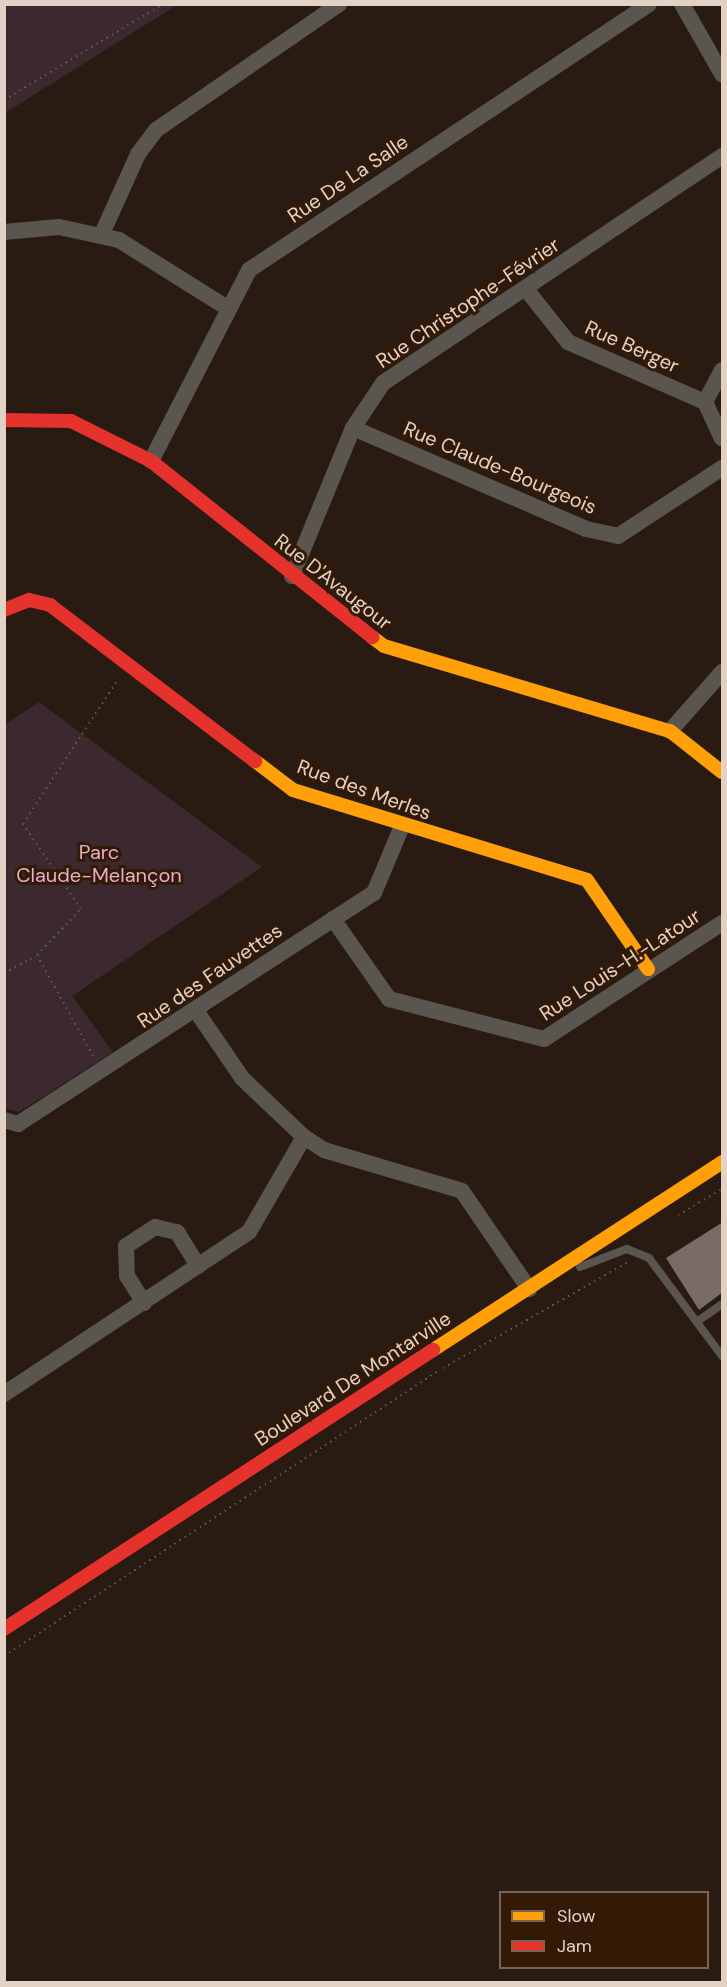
<!DOCTYPE html>
<meta charset="utf-8">
<style>
body{margin:0}
#map{position:relative;width:727px;height:1987px;overflow:hidden;background:#291b11;font-family:"DM Sans",sans-serif}
div>[style]{position:absolute}
[style*='--x']{left:calc(var(--x)*1px);top:calc(var(--y)*1px);width:calc(var(--w)*1px);rotate:calc(var(--a)*1deg)}
.green>*{inset:0;background:#3b292f}
.building>*{inset:0;background:#796b66}
.path>*{height:2px;margin-top:-1px;transform-origin:0;background:repeating-linear-gradient(90deg,#5f5953 0 1.5px,transparent 0 6px)}
.lane>*{height:8px;margin:-4px;padding:0 4px;transform-origin:4px;border-radius:4px;background:#5a554e}
.street>*{height:16px;margin:-8px;padding:0 8px;transform-origin:8px;border-radius:8px;background:#5a554e}
.slow>*{height:14px;margin:-7px;padding:0 7px;transform-origin:7px;border-radius:7px;background:#ff9f0a}
.jam>*{height:14px;margin:-7px;padding:0 7px;transform-origin:7px;border-radius:7px;background:#e5322d}
span{translate:-50% -50%;white-space:nowrap;text-align:center;line-height:1.15;-webkit-text-stroke:6px #331a07;paint-order:stroke}
.street-label{font-size:20px;color:#e2d1c5}
.park-label{font-size:20px;color:#e8adc7}
.frame{position:absolute;inset:0;border:6px solid #e2d1c5;pointer-events:none}
.legend{position:absolute;left:499px;top:1891px;width:210px;height:78px;box-sizing:border-box;background:#331a07;border:2px solid #796353;margin:0;padding:8px 10px;list-style:none;font-size:18px;color:#e2d1c5}
.legend li{display:flex;align-items:center;gap:12px;height:30px}
.legend b{width:30px;border:2px solid #796353}
</style>
<div id="map">
<div class="green">
<div style="clip-path:polygon(5px 4px,177px 4px,177px 5px,5px 113px)"></div>
<div style="clip-path:polygon(39px 702px,262px 867px,72px 996px,113px 1052px,19px 1112px,4px 1108px,4px 725px)"></div>
</div>
<div class="building">
<div style="clip-path:polygon(723px 1222px,723px 1292px,699px 1310px,666px 1258px)"></div>
</div>
<div class="path">
<div style="--x:4;--y:100;--w:186;--a:-31.1"></div>
<div style="--x:4;--y:973;--w:36;--a:-28"></div>
<div style="--x:93;--y:1056;--w:115;--a:-119"></div>
<div style="--x:37;--y:955;--w:64;--a:-46.3"></div>
<div style="--x:81;--y:909;--w:103;--a:-124.3"></div>
<div style="--x:23;--y:824;--w:171;--a:-56.7"></div>
<div style="--x:678;--y:1215;--w:51;--a:-30.6"></div>
<div style="--x:443;--y:1368;--w:215;--a:-29.8"></div>
<div style="--x:4;--y:1656;--w:519;--a:-33.29"></div>
</div>
<div class="lane">
<div style="--x:580;--y:1267;--w:50;--a:-21"></div>
<div style="--x:627;--y:1249;--w:24;--a:22"></div>
<div style="--x:649;--y:1258;--w:122;--a:53.3"></div>
<div style="--x:698;--y:1321;--w:29;--a:-35"></div>
</div>
<div class="street">
<div style="--x:682;--y:4;--w:81;--a:60.3"></div>
<div style="--x:4;--y:232;--w:55;--a:-5.2"></div>
<div style="--x:59;--y:227;--w:61;--a:12.2"></div>
<div style="--x:119;--y:240;--w:126;--a:32.1"></div>
<div style="--x:101;--y:236;--w:90;--a:-65.7"></div>
<div style="--x:138;--y:154;--w:30;--a:-53"></div>
<div style="--x:156;--y:130;--w:222;--a:-34.5"></div>
<div style="--x:526;--y:289;--w:68;--a:51.6"></div>
<div style="--x:568;--y:342;--w:150;--a:23.7"></div>
<div style="--x:705;--y:402;--w:40;--a:65"></div>
<div style="--x:705;--y:402;--w:36;--a:-62"></div>
<div style="--x:353;--y:428;--w:254;--a:23.4"></div>
<div style="--x:586;--y:529;--w:33;--a:12"></div>
<div style="--x:618;--y:536;--w:124;--a:-33.2"></div>
<div style="--x:151;--y:461;--w:215;--a:-62.8"></div>
<div style="--x:249;--y:270;--w:480;--a:-33.6"></div>
<div style="--x:292;--y:576;--w:160;--a:-67.6"></div>
<div style="--x:353;--y:428;--w:54;--a:-56.3"></div>
<div style="--x:383;--y:383;--w:408;--a:-33.8"></div>
<div style="--x:670;--y:731;--w:79;--a:-48.6"></div>
<div style="--x:333;--y:919;--w:98;--a:55"></div>
<div style="--x:389;--y:999;--w:160;--a:14.5"></div>
<div style="--x:544;--y:1039;--w:212;--a:-33.1"></div>
<div style="--x:197;--y:1012;--w:80;--a:55.7"></div>
<div style="--x:242;--y:1078;--w:86;--a:43.6"></div>
<div style="--x:304;--y:1137;--w:24;--a:33"></div>
<div style="--x:324;--y:1150;--w:144;--a:16.5"></div>
<div style="--x:462;--y:1191;--w:119;--a:55.6"></div>
<div style="--x:4;--y:1120;--w:15;--a:16"></div>
<div style="--x:18;--y:1124;--w:424;--a:-33"></div>
<div style="--x:374;--y:893;--w:73;--a:-67.3"></div>
<div style="--x:144;--y:1303;--w:32;--a:-122"></div>
<div style="--x:127;--y:1276;--w:30;--a:-92"></div>
<div style="--x:126;--y:1246;--w:35;--a:-33"></div>
<div style="--x:155;--y:1227;--w:23;--a:13"></div>
<div style="--x:177;--y:1232;--w:40;--a:58"></div>
<div style="--x:4;--y:1394;--w:294;--a:-33.5"></div>
<div style="--x:249;--y:1232;--w:110;--a:-59.9"></div>
</div>
<div class="slow">
<div style="--x:372;--y:637;--w:15;--a:37"></div>
<div style="--x:384;--y:646;--w:298;--a:16.6"></div>
<div style="--x:670;--y:731;--w:66;--a:38.3"></div>
<div style="--x:255;--y:761;--w:48;--a:37.3"></div>
<div style="--x:293;--y:790;--w:307;--a:17"></div>
<div style="--x:587;--y:880;--w:108;--a:55.6"></div>
<div style="--x:433;--y:1350;--w:345;--a:-33"></div>
</div>
<div class="jam">
<div style="--x:4;--y:420;--w:67;--a:0.9"></div>
<div style="--x:71;--y:421;--w:89;--a:26.6"></div>
<div style="--x:151;--y:461;--w:283;--a:38.5"></div>
<div style="--x:4;--y:610;--w:27;--a:-22"></div>
<div style="--x:29;--y:600;--w:22;--a:13"></div>
<div style="--x:50;--y:605;--w:258;--a:37.3"></div>
<div style="--x:4;--y:1629;--w:512;--a:-33.04"></div>
</div>
<div class="street-label">
<span style="left:348px;top:179px;rotate:-34deg">Rue De La Salle</span>
<span style="left:468px;top:303px;rotate:-34deg">Rue Christophe-Février</span>
<span style="left:632px;top:347px;rotate:24deg">Rue Berger</span>
<span style="left:500px;top:468px;rotate:23deg">Rue Claude-Bourgeois</span>
<span style="left:333px;top:582px;rotate:38deg">Rue D'Avaugour</span>
<span style="left:364px;top:790px;rotate:20deg">Rue des Merles</span>
<span style="left:620px;top:965px;rotate:-33deg">Rue Louis-H.-Latour</span>
<span style="left:210px;top:976px;rotate:-34deg">Rue des Fauvettes</span>
<span style="left:353px;top:1379px;rotate:-33deg">Boulevard De Montarville</span>
</div>
<div class="park-label">
<span style="left:99px;top:864px">Parc<br>Claude-Melançon</span>
</div>
<div class="frame"></div>
<ul class="legend">
<li><b style="height:8px;background:#ff9f0a"></b>Slow</li>
<li><b style="height:8px;background:#e5322d"></b>Jam</li>
</ul>
</div>
